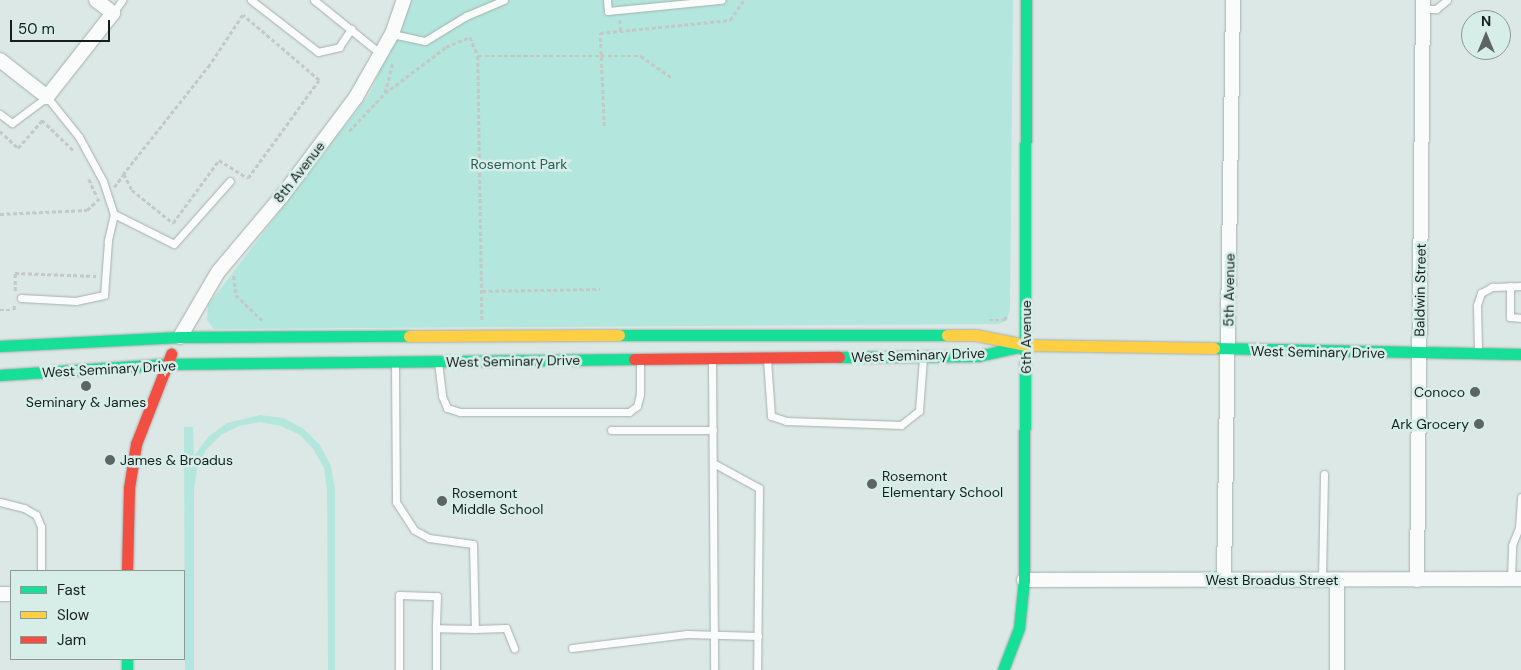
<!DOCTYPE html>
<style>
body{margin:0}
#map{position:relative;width:1521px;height:670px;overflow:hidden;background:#dce8e5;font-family:"DM Sans",sans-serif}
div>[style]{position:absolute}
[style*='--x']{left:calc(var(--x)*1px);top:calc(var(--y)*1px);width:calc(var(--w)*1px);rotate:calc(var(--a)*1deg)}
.green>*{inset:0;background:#b3e6dd}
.path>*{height:2.5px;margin-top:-1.25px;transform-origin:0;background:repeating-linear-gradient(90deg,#c4c8c7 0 4px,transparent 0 6.5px)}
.roads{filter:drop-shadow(0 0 1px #a6afad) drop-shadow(0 0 1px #a6afad)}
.lane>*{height:7px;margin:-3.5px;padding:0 3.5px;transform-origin:3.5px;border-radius:3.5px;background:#fafcfb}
.street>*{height:14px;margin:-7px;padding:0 7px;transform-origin:7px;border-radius:7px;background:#fafcfb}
.fast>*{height:11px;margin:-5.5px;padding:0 5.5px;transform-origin:5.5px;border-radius:5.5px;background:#16e098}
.slow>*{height:11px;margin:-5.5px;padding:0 5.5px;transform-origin:5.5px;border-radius:5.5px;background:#ffcf43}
.jam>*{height:11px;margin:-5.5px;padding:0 5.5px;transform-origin:5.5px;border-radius:5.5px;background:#f24e42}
.dots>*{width:14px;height:14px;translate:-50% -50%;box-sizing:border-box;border:2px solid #d7ede8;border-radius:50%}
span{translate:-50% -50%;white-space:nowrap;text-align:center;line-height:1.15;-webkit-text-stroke:5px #d7ede8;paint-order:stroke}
.park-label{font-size:14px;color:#255e56}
.street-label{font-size:14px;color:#171f1d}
.poi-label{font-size:14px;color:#171f1d}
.right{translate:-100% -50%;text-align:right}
.left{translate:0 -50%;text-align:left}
.legend{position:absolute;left:10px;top:570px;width:175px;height:90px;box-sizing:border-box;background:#d7ede8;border:1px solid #8a9b97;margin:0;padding:6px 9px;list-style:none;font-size:15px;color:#171f1d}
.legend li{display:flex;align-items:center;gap:10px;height:25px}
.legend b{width:25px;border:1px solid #8a9b97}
.north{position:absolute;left:1461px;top:10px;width:50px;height:50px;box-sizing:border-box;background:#d7ede8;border:1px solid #8a9b97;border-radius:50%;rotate:0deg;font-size:14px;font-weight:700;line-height:20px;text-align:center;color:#171f1d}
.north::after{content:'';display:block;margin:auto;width:18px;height:22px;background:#5c6563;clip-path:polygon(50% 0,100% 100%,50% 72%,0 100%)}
.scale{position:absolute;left:10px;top:20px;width:100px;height:22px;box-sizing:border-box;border:2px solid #171f1d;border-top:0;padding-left:6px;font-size:15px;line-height:18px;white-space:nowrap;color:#171f1d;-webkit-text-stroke:4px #d7ede8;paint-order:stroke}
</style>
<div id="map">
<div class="green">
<div style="clip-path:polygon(410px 0,1013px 0,1010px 310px,1006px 321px,998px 324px,214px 329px,207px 320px,208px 305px,370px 93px)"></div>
<div style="clip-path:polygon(260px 415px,283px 418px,304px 429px,320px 445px,331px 466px,335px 489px,335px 670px,328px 670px,327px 489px,324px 468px,314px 450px,300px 435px,281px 426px,260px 422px,239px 426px,221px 435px,206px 450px,197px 469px,194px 489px,194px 670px,185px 670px,184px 427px,193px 427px,194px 456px,208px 437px,227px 423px)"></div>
</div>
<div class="path">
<div style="--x:620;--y:20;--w:11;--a:85"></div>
<div style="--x:478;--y:56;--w:163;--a:0"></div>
<div style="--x:641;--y:56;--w:37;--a:35"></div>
<div style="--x:385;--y:93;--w:76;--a:-37"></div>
<div style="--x:446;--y:47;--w:26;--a:-23"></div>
<div style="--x:470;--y:37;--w:21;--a:67"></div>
<div style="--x:478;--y:56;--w:264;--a:89.1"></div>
<div style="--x:604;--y:126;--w:93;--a:-92.5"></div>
<div style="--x:600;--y:33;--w:131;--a:-5.7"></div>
<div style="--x:730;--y:20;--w:24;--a:-55"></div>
<div style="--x:0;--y:131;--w:25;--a:43"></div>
<div style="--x:18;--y:148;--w:37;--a:-49"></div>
<div style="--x:42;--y:120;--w:45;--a:44.1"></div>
<div style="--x:349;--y:131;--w:52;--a:-46.5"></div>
<div style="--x:385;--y:93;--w:30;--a:-76"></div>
<div style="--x:89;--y:179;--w:20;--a:66"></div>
<div style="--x:114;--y:187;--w:16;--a:-52"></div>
<div style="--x:124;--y:174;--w:18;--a:63"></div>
<div style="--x:132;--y:190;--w:53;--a:38.8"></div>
<div style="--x:173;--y:223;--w:78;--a:-53.9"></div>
<div style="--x:219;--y:160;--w:34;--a:32"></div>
<div style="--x:248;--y:178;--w:121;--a:-54.1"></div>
<div style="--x:319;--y:80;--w:100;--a:-139.5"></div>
<div style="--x:243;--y:15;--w:60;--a:123.4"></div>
<div style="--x:210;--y:65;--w:139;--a:128.3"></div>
<div style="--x:0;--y:214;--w:87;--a:-2.6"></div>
<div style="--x:87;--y:210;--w:18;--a:-43"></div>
<div style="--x:234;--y:276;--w:19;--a:84"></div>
<div style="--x:236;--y:295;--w:37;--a:44"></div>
<div style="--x:15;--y:291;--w:18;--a:-90"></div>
<div style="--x:15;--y:273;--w:81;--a:2.1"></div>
<div style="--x:482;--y:291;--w:118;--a:-1"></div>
<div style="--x:0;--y:310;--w:14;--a:0"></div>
<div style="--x:14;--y:310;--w:6;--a:-90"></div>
<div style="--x:989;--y:320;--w:15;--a:0"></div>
<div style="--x:1004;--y:320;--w:7;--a:-56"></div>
</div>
<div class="roads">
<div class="lane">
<div style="--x:251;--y:0;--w:85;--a:37.8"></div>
<div style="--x:318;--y:52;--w:22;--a:-13"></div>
<div style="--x:339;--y:47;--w:22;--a:-56"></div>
<div style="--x:314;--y:0;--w:86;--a:38.9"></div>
<div style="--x:607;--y:0;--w:11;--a:85"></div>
<div style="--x:608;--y:11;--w:114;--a:-5.6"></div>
<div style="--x:1422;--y:9;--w:14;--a:0"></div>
<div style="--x:1436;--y:9;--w:14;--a:-39"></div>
<div style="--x:113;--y:13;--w:16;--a:-55"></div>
<div style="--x:392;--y:34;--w:34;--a:12"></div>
<div style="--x:425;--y:41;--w:48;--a:-31.4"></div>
<div style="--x:466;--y:16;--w:41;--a:-22.8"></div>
<div style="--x:0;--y:114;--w:15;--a:37"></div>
<div style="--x:12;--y:123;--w:44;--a:-36.6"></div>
<div style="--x:47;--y:97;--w:51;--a:51.3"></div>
<div style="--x:79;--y:137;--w:50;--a:61.4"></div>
<div style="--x:103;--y:181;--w:35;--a:72"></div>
<div style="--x:114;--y:214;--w:28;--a:103"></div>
<div style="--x:108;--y:241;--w:54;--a:94.2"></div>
<div style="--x:104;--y:295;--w:29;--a:168"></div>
<div style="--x:76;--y:301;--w:55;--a:-176.9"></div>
<div style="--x:114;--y:214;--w:67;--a:26.6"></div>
<div style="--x:174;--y:244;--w:84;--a:-48.4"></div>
<div style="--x:1510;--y:286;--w:31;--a:90"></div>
<div style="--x:1510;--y:317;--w:11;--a:5"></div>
<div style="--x:1478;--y:350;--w:45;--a:-91.3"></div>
<div style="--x:1477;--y:305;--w:13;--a:-72"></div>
<div style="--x:1481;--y:293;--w:13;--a:-29"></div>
<div style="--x:1492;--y:287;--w:29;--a:-2"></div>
<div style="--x:767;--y:359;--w:57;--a:86"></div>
<div style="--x:771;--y:416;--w:16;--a:18"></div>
<div style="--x:786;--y:421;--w:115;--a:2"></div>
<div style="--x:901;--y:425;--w:23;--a:-38"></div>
<div style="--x:919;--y:411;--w:53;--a:-85.7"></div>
<div style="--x:712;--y:360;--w:310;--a:89.6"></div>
<div style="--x:438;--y:362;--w:34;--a:83"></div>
<div style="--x:442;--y:396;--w:13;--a:67"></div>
<div style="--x:447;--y:408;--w:14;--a:17"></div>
<div style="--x:460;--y:412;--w:169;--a:0"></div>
<div style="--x:629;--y:412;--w:10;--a:-37"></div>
<div style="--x:637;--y:406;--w:12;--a:-76"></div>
<div style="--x:640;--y:394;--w:32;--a:-90"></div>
<div style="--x:395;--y:363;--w:139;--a:89.6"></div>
<div style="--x:396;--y:502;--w:33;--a:57"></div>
<div style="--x:414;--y:530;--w:17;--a:28"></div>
<div style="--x:429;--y:538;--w:44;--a:7.8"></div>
<div style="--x:473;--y:544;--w:85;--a:88.7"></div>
<div style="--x:475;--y:629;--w:39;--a:-179"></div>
<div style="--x:436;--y:628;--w:42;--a:90"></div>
<div style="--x:611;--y:430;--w:102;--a:0"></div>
<div style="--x:713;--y:463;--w:52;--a:28.5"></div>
<div style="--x:759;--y:488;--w:182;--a:90.6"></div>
<div style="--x:0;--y:502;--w:25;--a:14"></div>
<div style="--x:24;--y:508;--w:14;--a:30"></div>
<div style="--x:36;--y:515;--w:13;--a:67"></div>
<div style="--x:41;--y:527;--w:44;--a:90"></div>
<div style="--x:1511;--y:579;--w:34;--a:-88"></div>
<div style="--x:1512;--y:545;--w:18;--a:-68"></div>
<div style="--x:1519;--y:528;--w:31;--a:-86"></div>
<div style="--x:1322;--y:580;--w:106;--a:-88.9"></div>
<div style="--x:475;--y:629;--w:31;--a:-2"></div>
<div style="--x:506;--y:628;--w:22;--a:68"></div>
<div style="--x:572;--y:648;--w:116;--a:-6.9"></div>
<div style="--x:687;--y:634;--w:71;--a:1.6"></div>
<div style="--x:399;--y:670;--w:75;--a:-90"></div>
<div style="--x:399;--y:595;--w:38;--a:2"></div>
<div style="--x:437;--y:596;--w:32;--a:92"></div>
</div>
<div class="street">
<div style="--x:0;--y:60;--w:60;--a:38.2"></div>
<div style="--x:47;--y:97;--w:107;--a:-51.8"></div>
<div style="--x:113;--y:13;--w:21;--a:-143"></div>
<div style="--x:180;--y:337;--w:75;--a:-59.7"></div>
<div style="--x:218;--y:272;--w:99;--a:-49.9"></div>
<div style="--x:282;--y:196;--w:124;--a:-53.2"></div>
<div style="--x:356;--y:97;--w:73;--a:-60.3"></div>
<div style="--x:392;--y:34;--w:36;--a:-71"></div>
<div style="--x:1024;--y:580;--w:497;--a:-0.1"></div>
<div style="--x:1224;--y:580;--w:580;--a:-89.11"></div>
<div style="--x:1337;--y:580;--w:90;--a:90"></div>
<div style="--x:1417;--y:580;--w:580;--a:-89.41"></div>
<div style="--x:0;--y:594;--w:11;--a:0"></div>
</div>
<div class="fast">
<div style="--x:619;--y:335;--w:328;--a:0"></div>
<div style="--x:0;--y:346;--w:180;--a:-2.9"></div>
<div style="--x:180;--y:337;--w:229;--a:-0.3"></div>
<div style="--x:1214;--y:348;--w:307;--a:1.1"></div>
<div style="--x:839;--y:357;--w:139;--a:-0.4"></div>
<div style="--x:978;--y:356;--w:42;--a:-12.4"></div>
<div style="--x:0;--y:375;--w:166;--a:-3.8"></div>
<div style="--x:166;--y:364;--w:468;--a:-0.6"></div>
<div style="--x:127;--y:659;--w:11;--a:90"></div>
<div style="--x:1003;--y:670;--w:45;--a:-69.1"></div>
<div style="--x:1019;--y:628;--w:48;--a:-84.1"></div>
<div style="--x:1024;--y:580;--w:580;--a:-89.8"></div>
</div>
<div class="slow">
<div style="--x:947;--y:335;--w:29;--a:0"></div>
<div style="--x:976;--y:335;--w:51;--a:11.3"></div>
<div style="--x:1026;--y:345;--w:188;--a:0.9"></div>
<div style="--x:409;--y:336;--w:210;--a:-0.3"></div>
</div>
<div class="jam">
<div style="--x:634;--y:359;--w:205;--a:-0.6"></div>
<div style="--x:127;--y:571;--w:83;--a:-88.6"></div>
<div style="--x:129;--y:488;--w:45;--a:-81"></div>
<div style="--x:136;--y:444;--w:97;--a:-68.7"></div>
</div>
</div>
<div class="dots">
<div style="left:86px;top:386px;background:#5c6563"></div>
<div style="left:1475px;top:392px;background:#5c6563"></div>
<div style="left:1479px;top:424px;background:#5c6563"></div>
<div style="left:110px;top:460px;background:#5c6563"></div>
<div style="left:872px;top:484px;background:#5c6563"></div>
<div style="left:442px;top:501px;background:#5c6563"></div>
</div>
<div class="park-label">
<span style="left:519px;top:164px">Rosemont Park</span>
</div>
<div class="street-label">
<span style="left:299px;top:172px;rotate:-52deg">8th Avenue</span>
<span style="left:1229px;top:290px;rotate:-89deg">5th Avenue</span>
<span style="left:1420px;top:290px;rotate:-89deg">Baldwin Street</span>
<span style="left:1026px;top:337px;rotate:-90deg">6th Avenue</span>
<span style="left:1318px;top:352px;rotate:1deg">West Seminary Drive</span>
<span style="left:918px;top:355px;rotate:-2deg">West Seminary Drive</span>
<span style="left:513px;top:361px;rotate:-1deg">West Seminary Drive</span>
<span style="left:109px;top:369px;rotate:-3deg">West Seminary Drive</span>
<span style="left:1272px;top:580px">West Broadus Street</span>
</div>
<div class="poi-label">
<span class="right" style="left:1465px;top:392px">Conoco</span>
<span style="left:86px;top:402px">Seminary &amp; James</span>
<span class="right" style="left:1469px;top:424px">Ark Grocery</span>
<span class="left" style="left:120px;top:460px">James &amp; Broadus</span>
<span class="left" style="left:882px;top:484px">Rosemont<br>Elementary School</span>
<span class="left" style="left:452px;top:501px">Rosemont<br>Middle School</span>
</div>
<ul class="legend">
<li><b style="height:6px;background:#16e098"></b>Fast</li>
<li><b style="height:6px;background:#ffcf43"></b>Slow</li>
<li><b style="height:6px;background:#f24e42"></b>Jam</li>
</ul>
<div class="north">N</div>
<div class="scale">50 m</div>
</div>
